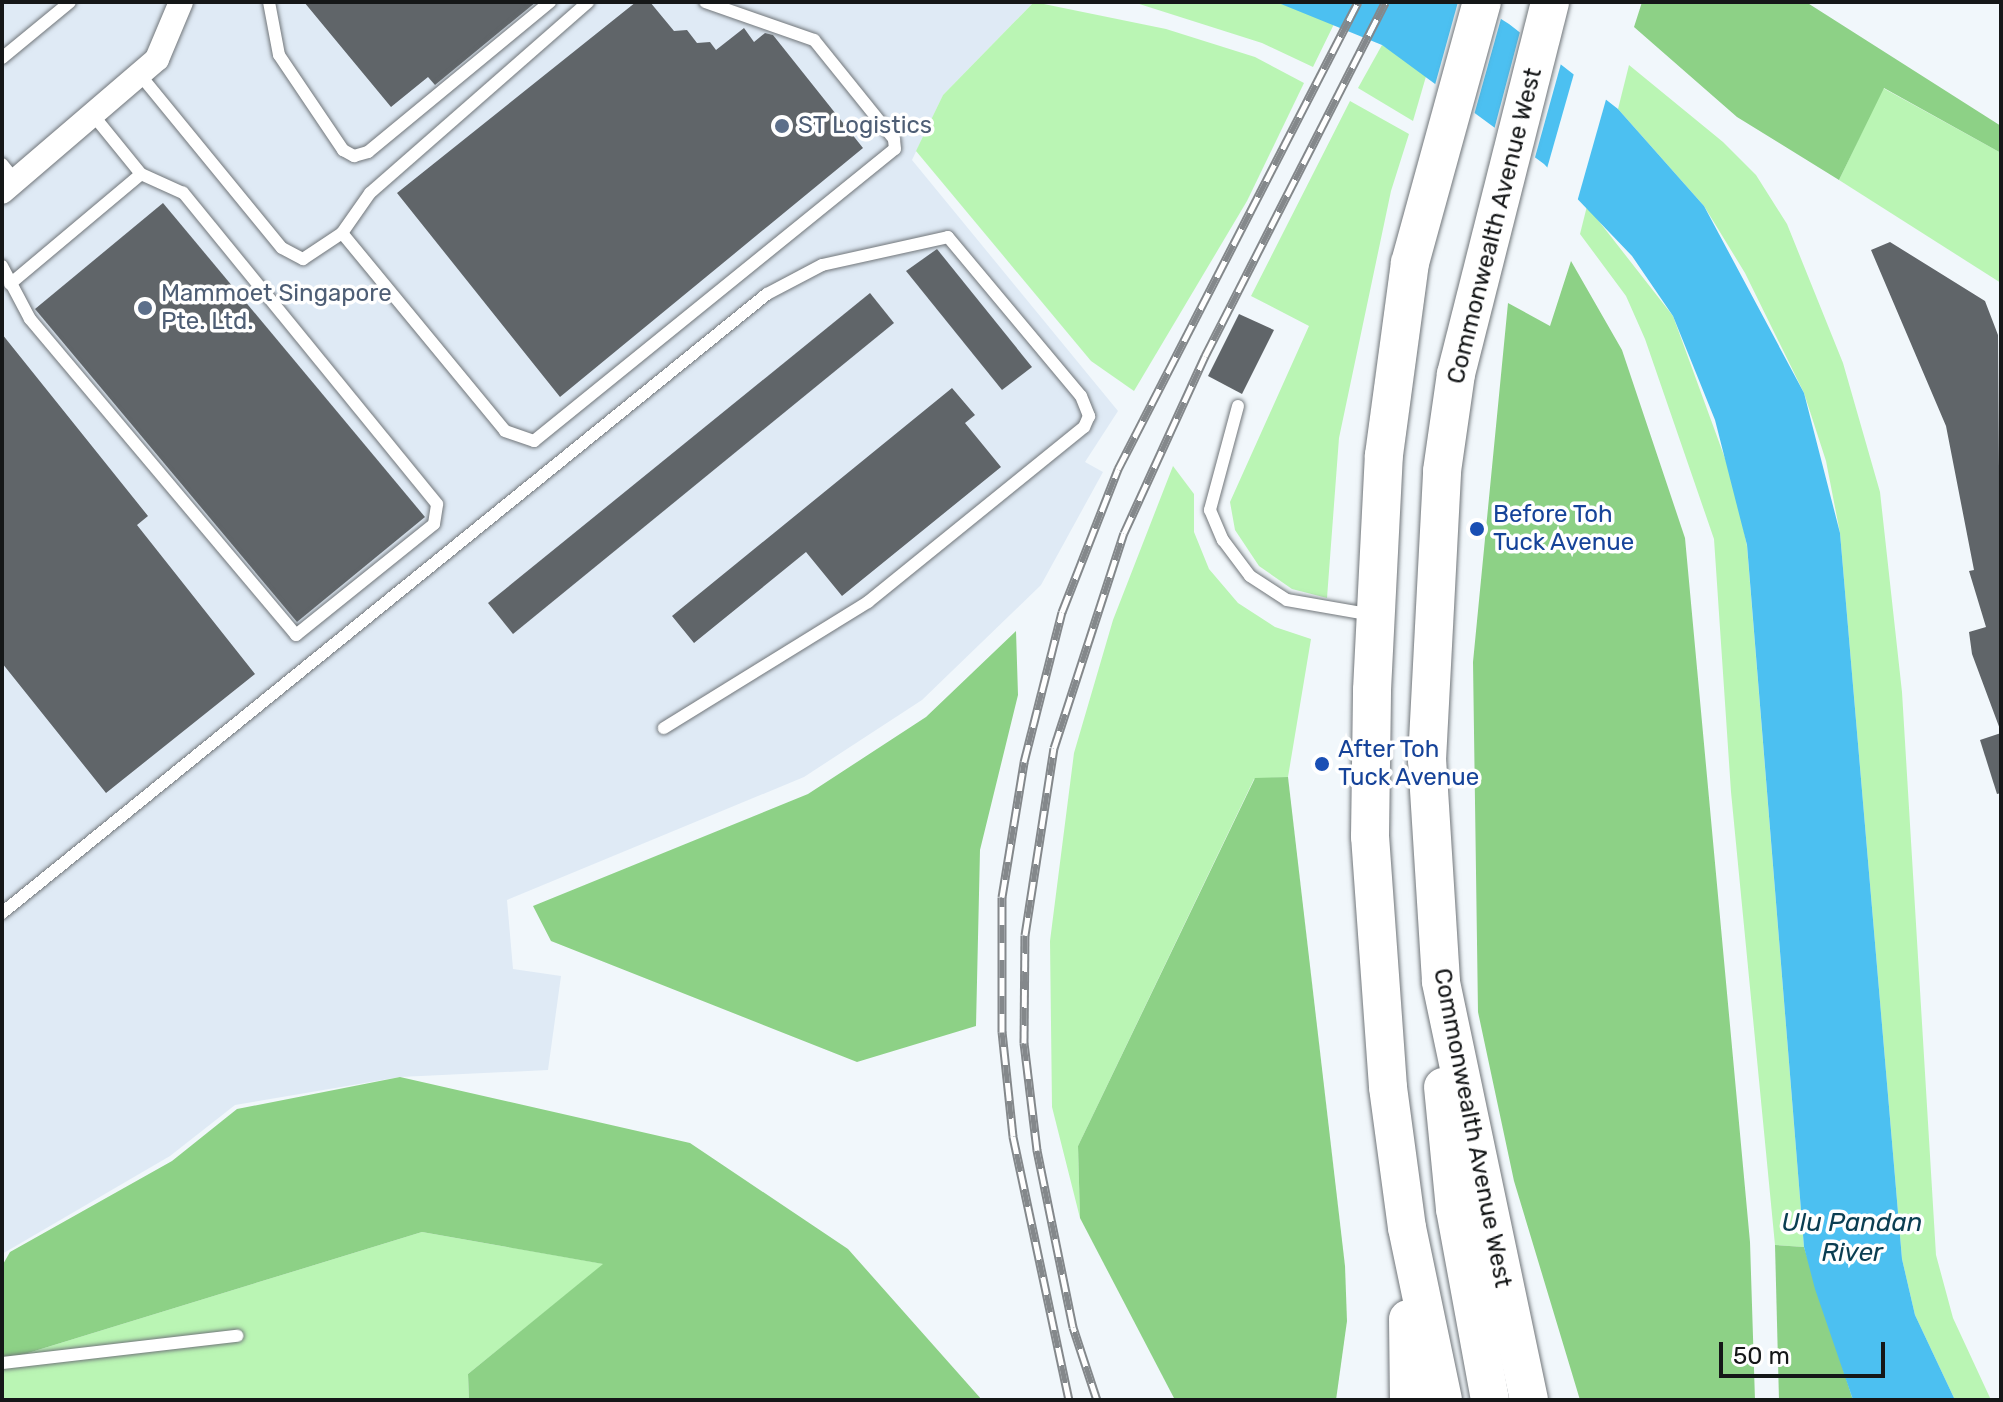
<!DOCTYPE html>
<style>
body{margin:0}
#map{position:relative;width:2003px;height:1402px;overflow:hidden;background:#f1f7fb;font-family:Rubik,sans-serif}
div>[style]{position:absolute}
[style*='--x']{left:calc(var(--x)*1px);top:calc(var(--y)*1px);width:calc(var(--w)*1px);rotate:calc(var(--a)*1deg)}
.built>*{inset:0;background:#dfeaf5}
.green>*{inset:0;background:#baf5b4}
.forest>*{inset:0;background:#8dd186}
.water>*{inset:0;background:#4cc0f1}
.pier>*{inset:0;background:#f1f7fb}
.building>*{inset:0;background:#606569}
.roads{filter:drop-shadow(0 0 2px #71767a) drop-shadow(0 0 2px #71767a)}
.lane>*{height:12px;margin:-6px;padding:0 6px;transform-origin:6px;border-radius:6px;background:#fff}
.street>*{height:24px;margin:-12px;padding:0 12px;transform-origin:12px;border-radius:12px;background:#fff}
.primary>*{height:38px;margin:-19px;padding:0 19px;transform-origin:19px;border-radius:19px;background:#fff}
.rail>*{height:9px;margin-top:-4.5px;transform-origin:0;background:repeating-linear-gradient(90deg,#fff 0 18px,#84888b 0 36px);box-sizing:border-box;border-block:2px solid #84888b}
.dots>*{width:22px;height:22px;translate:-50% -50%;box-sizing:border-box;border:4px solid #fff;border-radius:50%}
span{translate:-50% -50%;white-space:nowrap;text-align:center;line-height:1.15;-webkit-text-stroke:7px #fff;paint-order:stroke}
.service-label{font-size:24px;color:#4e5e75}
.left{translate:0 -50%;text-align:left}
.street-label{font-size:24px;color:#151718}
.transit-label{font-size:24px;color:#164399}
.water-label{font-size:26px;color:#0b3e52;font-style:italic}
.frame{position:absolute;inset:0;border:4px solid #151718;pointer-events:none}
.scale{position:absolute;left:1719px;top:1342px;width:166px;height:36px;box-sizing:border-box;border:4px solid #151718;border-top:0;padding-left:10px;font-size:24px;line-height:28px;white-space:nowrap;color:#151718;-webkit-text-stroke:6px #fff;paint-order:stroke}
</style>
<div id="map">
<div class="built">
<div style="clip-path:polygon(2px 2px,1034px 2px,943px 95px,912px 160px,1118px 411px,1085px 462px,1103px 472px,1041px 585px,922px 700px,804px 777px,507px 900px,513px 969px,561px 976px,548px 1070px,400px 1077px,235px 1105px,170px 1156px,2px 1254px)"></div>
</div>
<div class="green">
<div style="clip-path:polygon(1034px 2px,1166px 29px,1255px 57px,1304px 83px,1247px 201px,1134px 391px,1091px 361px,916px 151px,943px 95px)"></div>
<div style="clip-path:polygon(1133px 2px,1276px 2px,1335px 22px,1313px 67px,1262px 43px)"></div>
<div style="clip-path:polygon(1382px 45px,1427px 73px,1413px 121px,1358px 88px)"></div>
<div style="clip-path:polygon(1629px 65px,1723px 142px,1756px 175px,1787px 224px,1843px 363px,1880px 492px,1902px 692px,1936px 1255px,1953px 1318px,1991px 1400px,1955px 1400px,1915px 1315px,1902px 1259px,1840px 533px,1826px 461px,1804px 393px,1745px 273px,1704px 206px,1618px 109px)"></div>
<div style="clip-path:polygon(1883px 88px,2001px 153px,2001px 283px,1839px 180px)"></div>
<div style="clip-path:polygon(1350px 101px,1409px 134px,1391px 191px,1339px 438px,1327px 598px,1292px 589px,1259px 566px,1235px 530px,1230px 502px,1309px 326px,1251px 296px)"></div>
<div style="clip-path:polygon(1587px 206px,1673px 316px,1734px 483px,1747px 546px,1804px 1247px,1775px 1245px,1731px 792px,1714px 539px,1645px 339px,1626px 296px,1580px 234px)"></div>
<div style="clip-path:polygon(1173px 466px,1194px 494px,1194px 532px,1209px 569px,1238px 603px,1275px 627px,1311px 639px,1288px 777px,1254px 779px,1078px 1146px,1080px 1218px,1052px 1107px,1050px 941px,1074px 753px,1113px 620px)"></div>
<div style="clip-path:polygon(422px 1232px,604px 1264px,468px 1374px,469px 1400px,2px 1400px,2px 1361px)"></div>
</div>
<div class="forest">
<div style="clip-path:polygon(1642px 2px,1806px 2px,2001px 126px,2001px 153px,1884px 88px,1839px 180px,1737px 117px,1634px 27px)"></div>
<div style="clip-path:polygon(1571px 261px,1622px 350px,1685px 538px,1750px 1242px,1755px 1400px,1580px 1400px,1514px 1181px,1478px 1012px,1473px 662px,1508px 303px,1550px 326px)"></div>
<div style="clip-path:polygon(1016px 631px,1018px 695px,980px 850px,976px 1026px,857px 1062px,551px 941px,533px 906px,808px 794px,926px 717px)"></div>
<div style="clip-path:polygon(1288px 777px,1345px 1266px,1347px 1321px,1336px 1400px,1175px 1400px,1080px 1218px,1078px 1146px,1255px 778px)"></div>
<div style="clip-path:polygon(400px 1077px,690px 1143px,848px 1249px,982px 1400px,469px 1400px,468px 1374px,603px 1264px,422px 1232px,2px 1361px,2px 1266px,10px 1252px,172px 1161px,237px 1109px)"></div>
<div style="clip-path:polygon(1775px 1245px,1804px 1247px,1853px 1400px,1779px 1400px)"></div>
</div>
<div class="water">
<div style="clip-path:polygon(1276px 2px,1474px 2px,1509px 24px,1618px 109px,1704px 206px,1804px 393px,1840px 533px,1902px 1259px,1915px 1315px,1955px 1400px,1853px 1400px,1815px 1289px,1804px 1247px,1747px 545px,1715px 420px,1673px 316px,1632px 256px,1544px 164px,1382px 45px)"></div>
</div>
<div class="pier">
<div style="clip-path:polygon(1458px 2px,1482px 2px,1502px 15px,1474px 115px,1435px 85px)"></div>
<div style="clip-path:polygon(1521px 28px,1562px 60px,1534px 161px,1494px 130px)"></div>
<div style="clip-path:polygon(1575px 70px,1607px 96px,1577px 202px,1546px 172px)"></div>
</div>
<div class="building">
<div style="clip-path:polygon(304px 2px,536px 2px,435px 85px,428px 77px,391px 107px)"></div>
<div style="clip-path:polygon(636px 2px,650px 2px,674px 31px,687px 30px,697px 43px,710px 42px,716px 50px,744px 28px,754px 42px,765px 33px,773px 35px,863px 148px,560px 397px,397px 193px)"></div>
<div style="clip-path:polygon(163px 203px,425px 517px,297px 622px,35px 309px)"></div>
<div style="clip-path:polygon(1890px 242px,1985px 301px,1998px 335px,2001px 732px,1972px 654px,1969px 632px,1986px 627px,1969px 571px,1974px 570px,1946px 426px,1871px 250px)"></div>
<div style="clip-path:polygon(937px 249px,1032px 367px,1002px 390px,906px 271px)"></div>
<div style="clip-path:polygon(870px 293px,894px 323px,513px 634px,488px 603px)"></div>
<div style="clip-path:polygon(1239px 314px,1274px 330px,1242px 394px,1208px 376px)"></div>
<div style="clip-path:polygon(2px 334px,148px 516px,137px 525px,255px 674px,106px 793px,2px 663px)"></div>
<div style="clip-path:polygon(952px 388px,975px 415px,965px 423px,1001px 467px,842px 596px,806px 552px,694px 643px,672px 616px)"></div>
<div style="clip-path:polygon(2001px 733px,2001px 793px,1997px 794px,1980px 740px)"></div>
</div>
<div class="roads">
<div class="lane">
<div style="--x:269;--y:2;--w:54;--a:79.3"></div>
<div style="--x:279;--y:55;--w:115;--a:56"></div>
<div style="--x:343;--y:150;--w:13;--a:29"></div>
<div style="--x:354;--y:156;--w:15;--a:-16"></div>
<div style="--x:368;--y:152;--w:236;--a:-39.5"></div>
<div style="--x:2;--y:58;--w:88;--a:-39.5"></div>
<div style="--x:141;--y:76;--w:222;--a:50.7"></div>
<div style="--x:282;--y:248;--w:24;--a:28"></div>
<div style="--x:303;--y:259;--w:47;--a:-33.7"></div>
<div style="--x:342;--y:233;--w:49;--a:-55"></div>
<div style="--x:370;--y:193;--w:290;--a:-41.2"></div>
<div style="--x:2;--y:164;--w:22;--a:51"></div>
<div style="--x:342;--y:233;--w:256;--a:50.5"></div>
<div style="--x:505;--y:431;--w:31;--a:19"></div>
<div style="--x:534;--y:441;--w:464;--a:-39"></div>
<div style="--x:895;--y:149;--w:10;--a:-96"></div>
<div style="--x:894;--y:139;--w:127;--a:-128.9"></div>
<div style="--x:814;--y:40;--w:115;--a:-160.8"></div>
<div style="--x:2;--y:266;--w:60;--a:62.2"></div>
<div style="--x:30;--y:319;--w:413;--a:49.9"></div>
<div style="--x:296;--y:635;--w:177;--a:-38.8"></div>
<div style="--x:434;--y:524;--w:20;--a:-81"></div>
<div style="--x:437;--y:504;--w:402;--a:-129.2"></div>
<div style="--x:183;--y:193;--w:46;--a:-155.7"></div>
<div style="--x:141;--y:174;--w:76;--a:-129.1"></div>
<div style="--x:10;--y:284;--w:171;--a:-40"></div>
<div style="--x:1238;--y:406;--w:108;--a:105.1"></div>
<div style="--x:1210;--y:510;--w:33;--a:67"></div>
<div style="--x:1223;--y:540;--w:45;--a:53.1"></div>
<div style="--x:1250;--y:576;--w:44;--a:33"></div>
<div style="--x:1287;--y:600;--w:87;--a:9.9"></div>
<div style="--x:2;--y:913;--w:984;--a:-38.98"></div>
<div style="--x:767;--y:294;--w:62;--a:-27.8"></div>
<div style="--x:822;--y:265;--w:129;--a:-12.5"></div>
<div style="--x:948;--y:237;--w:207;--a:50.1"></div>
<div style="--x:1081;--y:396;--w:22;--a:68"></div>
<div style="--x:1089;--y:416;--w:12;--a:114"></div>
<div style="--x:1084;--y:427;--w:278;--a:141"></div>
<div style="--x:868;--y:602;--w:240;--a:148.3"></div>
<div style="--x:2;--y:1363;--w:237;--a:-6.6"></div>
</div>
<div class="street">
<div style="--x:2;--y:192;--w:204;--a:-40.6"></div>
<div style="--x:157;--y:59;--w:62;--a:-67.2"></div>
</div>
<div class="primary">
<div style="--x:1443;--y:1087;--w:123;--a:84.4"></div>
<div style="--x:1455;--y:1209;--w:194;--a:79.6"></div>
<div style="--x:1408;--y:1319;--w:81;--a:89.3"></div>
<div style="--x:1443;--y:1400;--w:176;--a:-101.8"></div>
<div style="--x:1407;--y:1228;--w:142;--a:-97.7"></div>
<div style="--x:1388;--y:1087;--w:251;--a:-94.1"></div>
<div style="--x:1370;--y:837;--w:147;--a:-89.2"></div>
<div style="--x:1372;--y:690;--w:235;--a:-87.1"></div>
<div style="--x:1384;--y:455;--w:194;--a:-82.3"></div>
<div style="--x:1410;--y:263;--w:271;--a:-74.6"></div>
<div style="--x:1529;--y:1400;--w:428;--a:-101.9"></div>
<div style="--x:1441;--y:981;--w:221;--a:-93.6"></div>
<div style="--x:1427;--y:760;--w:289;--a:-87"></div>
<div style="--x:1442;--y:471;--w:98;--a:-81.8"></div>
<div style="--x:1456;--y:374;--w:384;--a:-75.8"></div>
</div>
</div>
<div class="rail">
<div style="--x:1069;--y:1400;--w:270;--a:-102"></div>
<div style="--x:1013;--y:1136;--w:105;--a:-96"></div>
<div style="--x:1002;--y:1032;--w:135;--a:-90"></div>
<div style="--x:1002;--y:897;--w:137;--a:-80.7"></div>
<div style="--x:1024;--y:762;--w:155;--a:-75.8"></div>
<div style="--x:1062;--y:612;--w:154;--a:-68.6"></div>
<div style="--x:1118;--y:469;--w:525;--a:-62.8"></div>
<div style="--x:1097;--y:1400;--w:77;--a:-108.2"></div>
<div style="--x:1073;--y:1327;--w:181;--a:-101.5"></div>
<div style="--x:1037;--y:1150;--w:108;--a:-96.9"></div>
<div style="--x:1024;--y:1043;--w:108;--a:-89.5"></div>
<div style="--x:1025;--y:935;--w:189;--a:-81.2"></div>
<div style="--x:1054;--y:748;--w:226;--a:-72"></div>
<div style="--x:1124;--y:533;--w:195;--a:-65.4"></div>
<div style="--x:1205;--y:356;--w:397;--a:-63"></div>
</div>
<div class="dots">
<div style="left:782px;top:126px;background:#5c6f8a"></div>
<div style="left:145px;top:308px;background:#5c6f8a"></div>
<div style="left:1477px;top:529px;background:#1a4fb4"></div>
<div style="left:1322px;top:764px;background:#1a4fb4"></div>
</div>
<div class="service-label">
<span class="left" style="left:798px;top:126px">ST Logistics</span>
<span class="left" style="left:161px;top:308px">Mammoet Singapore<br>Pte. Ltd.</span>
</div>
<div class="street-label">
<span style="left:1495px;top:226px;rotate:-76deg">Commonwealth Avenue West</span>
<span style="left:1472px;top:1128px;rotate:79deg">Commonwealth Avenue West</span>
</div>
<div class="transit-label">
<span class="left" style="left:1493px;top:529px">Before Toh<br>Tuck Avenue</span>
<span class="left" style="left:1338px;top:764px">After Toh<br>Tuck Avenue</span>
</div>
<div class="water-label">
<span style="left:1852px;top:1238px">Ulu Pandan<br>River</span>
</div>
<div class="frame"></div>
<div class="scale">50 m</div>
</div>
